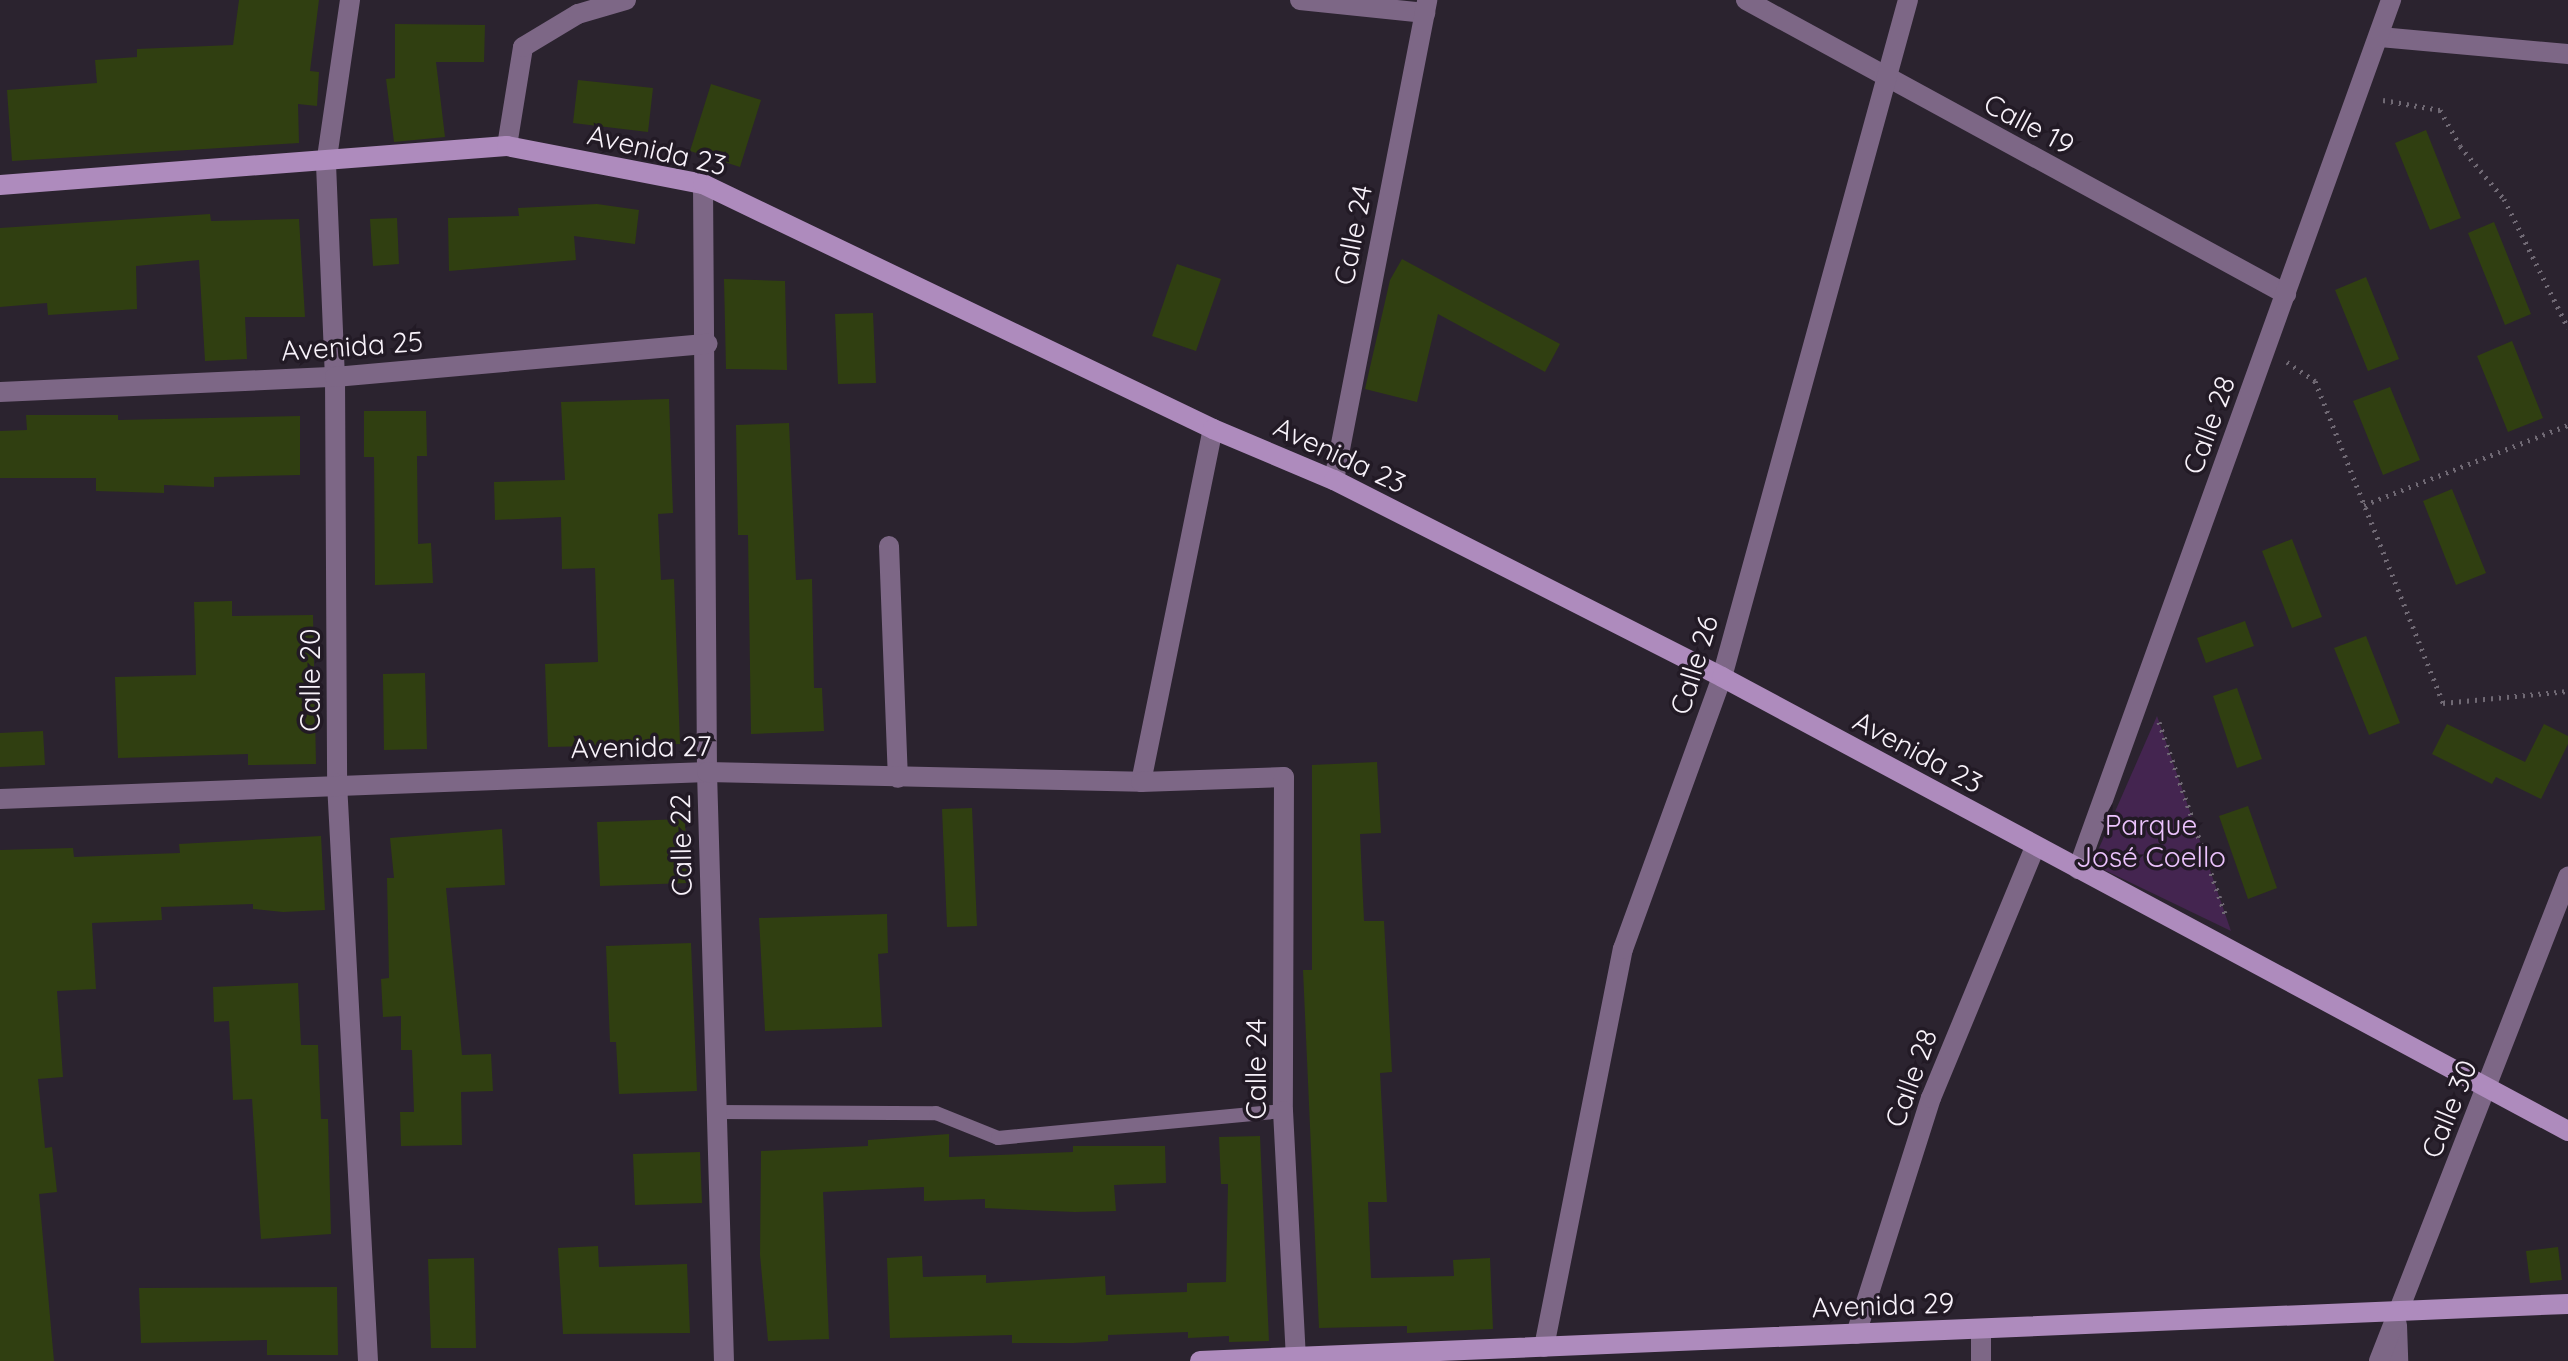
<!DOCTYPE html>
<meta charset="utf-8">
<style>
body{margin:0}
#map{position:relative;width:2568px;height:1361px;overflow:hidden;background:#2b232f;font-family:Quicksand,sans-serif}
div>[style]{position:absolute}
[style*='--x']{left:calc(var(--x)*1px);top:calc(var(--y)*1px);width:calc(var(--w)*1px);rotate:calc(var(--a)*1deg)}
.green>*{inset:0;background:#442550}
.building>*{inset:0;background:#303f11}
.path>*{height:5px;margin-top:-2.5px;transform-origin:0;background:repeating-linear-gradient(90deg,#706974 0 2px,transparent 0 8px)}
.lane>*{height:14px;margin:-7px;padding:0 7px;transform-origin:7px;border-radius:7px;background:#7d6786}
.street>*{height:20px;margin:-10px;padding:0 10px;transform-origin:10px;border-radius:10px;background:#7d6786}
.secondary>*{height:20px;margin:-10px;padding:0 10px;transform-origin:10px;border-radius:10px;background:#ae8bbd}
span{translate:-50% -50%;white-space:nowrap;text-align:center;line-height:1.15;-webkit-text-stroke:7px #221a25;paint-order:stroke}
.street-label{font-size:28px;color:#f8f2fa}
.park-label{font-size:28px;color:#ecc3fd}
</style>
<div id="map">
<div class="green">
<div style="clip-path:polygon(2157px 716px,2231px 931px,2092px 864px)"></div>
</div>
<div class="building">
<div style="clip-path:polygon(239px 0,319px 0,310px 71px,319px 72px,317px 106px,298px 104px,299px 143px,12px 161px,7px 90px,97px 83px,95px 60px,137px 57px,137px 49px,233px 45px)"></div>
<div style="clip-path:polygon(395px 24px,485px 25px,484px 62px,436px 62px,445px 137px,394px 142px,386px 79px,395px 78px)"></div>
<div style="clip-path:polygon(578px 80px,653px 88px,648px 132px,573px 123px)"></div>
<div style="clip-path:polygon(711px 84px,761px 100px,740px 167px,690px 151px)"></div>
<div style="clip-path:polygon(2426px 130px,2461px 218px,2430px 230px,2395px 143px)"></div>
<div style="clip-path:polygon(597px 204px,639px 210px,635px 244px,574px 236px,576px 260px,449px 271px,448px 218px,519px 216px,518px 208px)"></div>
<div style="clip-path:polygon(210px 214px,211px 221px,299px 219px,305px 317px,245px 317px,247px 359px,205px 361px,199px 260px,136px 266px,137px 309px,48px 315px,47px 303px,0 307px,0 228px)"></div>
<div style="clip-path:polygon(397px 218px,399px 264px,373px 266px,370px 219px)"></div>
<div style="clip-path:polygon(2494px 222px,2531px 314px,2505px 325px,2468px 233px)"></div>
<div style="clip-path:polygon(1402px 259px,1560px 344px,1545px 372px,1438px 314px,1417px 402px,1365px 389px,1390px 280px)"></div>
<div style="clip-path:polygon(1177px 264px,1221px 279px,1196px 351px,1152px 336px)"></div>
<div style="clip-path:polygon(2366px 277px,2399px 359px,2368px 371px,2335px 290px)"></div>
<div style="clip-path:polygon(724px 279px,785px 281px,787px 370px,726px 369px)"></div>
<div style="clip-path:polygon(873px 313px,876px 383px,838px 384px,835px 314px)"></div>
<div style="clip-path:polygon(2512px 341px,2543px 418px,2508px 432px,2477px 356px)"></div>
<div style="clip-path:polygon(2390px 387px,2420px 460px,2383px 475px,2353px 401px)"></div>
<div style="clip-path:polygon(669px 399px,673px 513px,658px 514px,661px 580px,674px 579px,680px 744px,548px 747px,545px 664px,598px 662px,595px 568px,562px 569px,561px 517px,495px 520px,494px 482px,565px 480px,561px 402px)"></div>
<div style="clip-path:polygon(364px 411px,426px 411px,427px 456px,417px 456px,418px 544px,431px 543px,433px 583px,375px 585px,374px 457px,364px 457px)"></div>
<div style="clip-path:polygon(26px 415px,118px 415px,118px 420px,300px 416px,300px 475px,214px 477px,214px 487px,164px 485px,164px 493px,96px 491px,96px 478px,0 478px,0 431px,27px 430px)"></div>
<div style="clip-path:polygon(789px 423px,796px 580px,812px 579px,814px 688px,822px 688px,824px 731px,751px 734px,748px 535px,738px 535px,736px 425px)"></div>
<div style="clip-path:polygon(2452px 489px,2486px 573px,2456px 585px,2423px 501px)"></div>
<div style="clip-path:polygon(2292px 539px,2322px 617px,2292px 628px,2262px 551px)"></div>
<div style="clip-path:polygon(232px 601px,232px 616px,313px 615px,316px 764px,248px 765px,248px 754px,118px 758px,115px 677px,196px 675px,194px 602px)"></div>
<div style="clip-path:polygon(2245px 621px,2254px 646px,2206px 663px,2197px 638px)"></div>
<div style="clip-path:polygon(2366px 636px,2400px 723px,2369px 735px,2334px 648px)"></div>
<div style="clip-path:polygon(425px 673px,427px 749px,384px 750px,383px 674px)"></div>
<div style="clip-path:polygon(2237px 688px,2262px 759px,2237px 768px,2213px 696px)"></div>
<div style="clip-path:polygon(2447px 724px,2525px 762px,2544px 724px,2568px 736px,2568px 744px,2541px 799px,2496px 777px,2492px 784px,2432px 754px)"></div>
<div style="clip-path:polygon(43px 731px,45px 765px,0 767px,0 733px)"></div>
<div style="clip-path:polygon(1377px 762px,1381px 833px,1360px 834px,1364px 921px,1384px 921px,1392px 1072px,1380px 1073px,1387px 1202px,1368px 1202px,1371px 1278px,1454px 1276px,1453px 1260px,1490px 1258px,1493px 1329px,1407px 1333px,1407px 1326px,1319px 1328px,1303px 970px,1312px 970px,1312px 765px)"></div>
<div style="clip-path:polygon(2248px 806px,2277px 888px,2248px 899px,2219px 816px)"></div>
<div style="clip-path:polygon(972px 808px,977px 926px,947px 927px,942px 809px)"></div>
<div style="clip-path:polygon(685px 819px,688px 883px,600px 886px,597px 822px)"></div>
<div style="clip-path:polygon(502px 829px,505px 885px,446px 888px,462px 1055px,491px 1054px,493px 1091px,461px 1092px,462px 1145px,401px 1146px,400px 1112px,414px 1112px,412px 1050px,401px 1050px,401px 1016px,383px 1017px,381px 979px,389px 978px,387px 878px,394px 878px,390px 838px)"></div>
<div style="clip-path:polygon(321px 836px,325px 910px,283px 912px,253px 909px,253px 904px,161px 907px,162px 920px,92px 923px,96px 989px,57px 991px,63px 1077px,38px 1079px,45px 1148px,52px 1147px,57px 1192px,39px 1194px,54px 1361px,0 1361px,0 850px,73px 848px,74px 857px,180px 853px,179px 844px)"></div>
<div style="clip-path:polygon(887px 914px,888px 953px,878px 954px,882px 1027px,765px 1031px,759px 918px)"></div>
<div style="clip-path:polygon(691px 943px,697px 1091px,619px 1094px,616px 1042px,610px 1042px,606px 946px)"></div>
<div style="clip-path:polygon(298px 983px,301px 1045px,318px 1045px,321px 1119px,328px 1119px,331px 1234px,261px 1239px,252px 1099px,233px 1100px,229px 1021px,214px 1022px,213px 987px)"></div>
<div style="clip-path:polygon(949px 1134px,949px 1157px,1073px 1152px,1073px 1146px,1165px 1146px,1166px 1183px,1114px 1185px,1116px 1211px,1075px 1212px,985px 1208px,985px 1199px,924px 1201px,924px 1187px,823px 1192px,829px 1339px,768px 1341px,760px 1255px,761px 1151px,868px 1146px,868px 1140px)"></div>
<div style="clip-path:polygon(1260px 1136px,1269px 1341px,1229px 1342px,1229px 1336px,1188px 1338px,1188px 1332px,1108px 1335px,1108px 1341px,1073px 1343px,1012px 1343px,1012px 1335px,890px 1338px,887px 1258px,922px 1256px,923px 1277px,986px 1275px,986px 1283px,1105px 1276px,1106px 1295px,1187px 1292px,1187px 1283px,1226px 1282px,1228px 1184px,1221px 1184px,1219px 1137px)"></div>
<div style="clip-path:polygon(700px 1152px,702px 1203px,635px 1205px,633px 1154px)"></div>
<div style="clip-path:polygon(598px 1246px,599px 1267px,687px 1264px,690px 1333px,563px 1334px,558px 1248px)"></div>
<div style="clip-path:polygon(2558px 1247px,2562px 1280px,2530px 1283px,2526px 1251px)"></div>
<div style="clip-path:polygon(474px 1258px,476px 1348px,431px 1348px,428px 1259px)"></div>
<div style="clip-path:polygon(337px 1287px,338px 1355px,267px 1355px,267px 1340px,141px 1343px,139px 1288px)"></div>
</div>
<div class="path">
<div style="--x:2383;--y:100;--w:58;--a:10"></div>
<div style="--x:2440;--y:110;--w:41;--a:60.9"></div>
<div style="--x:2460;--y:146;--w:69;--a:50.3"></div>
<div style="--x:2504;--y:199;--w:144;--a:63.6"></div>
<div style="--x:2287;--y:362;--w:34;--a:34"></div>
<div style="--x:2315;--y:381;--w:347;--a:68.3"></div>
<div style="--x:2443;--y:703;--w:126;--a:-5.5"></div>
<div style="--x:2364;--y:505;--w:219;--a:-21.4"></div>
<div style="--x:2159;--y:722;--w:206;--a:71"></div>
</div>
<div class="lane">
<div style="--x:714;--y:1112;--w:222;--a:0.3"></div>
<div style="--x:936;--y:1113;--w:67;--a:22"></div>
<div style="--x:998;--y:1138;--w:286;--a:-5.4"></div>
</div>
<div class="street">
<div style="--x:350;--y:0;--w:166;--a:98.3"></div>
<div style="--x:326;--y:164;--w:213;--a:87.6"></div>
<div style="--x:335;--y:377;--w:406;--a:89.7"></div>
<div style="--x:337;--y:783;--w:579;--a:86.93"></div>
<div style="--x:1300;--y:0;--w:126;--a:5.9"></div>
<div style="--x:1746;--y:0;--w:615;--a:28.57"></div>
<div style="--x:2380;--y:37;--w:189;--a:5.2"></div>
<div style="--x:507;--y:146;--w:100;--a:-80.8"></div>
<div style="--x:523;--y:47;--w:64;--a:-31"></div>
<div style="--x:578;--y:14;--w:50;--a:-16.3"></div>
<div style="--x:703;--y:184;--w:588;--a:89.61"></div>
<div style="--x:707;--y:772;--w:589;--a:88.35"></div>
<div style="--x:0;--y:392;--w:335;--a:-2.6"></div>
<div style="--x:335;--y:377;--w:374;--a:-5.1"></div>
<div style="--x:1334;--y:480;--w:489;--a:-79"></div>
<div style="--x:889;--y:546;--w:232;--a:87.8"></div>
<div style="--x:1141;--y:782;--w:360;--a:-78.5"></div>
<div style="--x:0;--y:799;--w:708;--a:-2.19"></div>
<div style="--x:707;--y:772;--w:434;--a:1.3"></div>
<div style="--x:1141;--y:782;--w:143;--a:-2"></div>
<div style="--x:1284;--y:777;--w:334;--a:90.2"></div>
<div style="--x:1283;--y:1111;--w:250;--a:87"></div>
<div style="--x:2078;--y:869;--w:924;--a:-70.19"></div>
<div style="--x:2397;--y:1325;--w:36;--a:88"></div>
<div style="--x:1981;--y:1329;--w:32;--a:90"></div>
<div style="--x:1856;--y:1334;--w:248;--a:-72.4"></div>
<div style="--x:1931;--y:1098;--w:272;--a:-67.5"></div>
<div style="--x:1544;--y:1347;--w:406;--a:-78.8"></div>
<div style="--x:1623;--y:949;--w:289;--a:-70"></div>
<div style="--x:1722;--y:677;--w:702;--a:-74.64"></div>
<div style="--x:2379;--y:1361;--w:520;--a:-68.67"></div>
</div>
<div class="secondary">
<div style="--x:0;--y:185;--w:508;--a:-4.4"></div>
<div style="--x:507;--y:146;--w:200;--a:11"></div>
<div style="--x:703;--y:184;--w:566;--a:25.66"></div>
<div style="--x:1213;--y:429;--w:131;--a:22.9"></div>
<div style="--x:1334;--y:480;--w:435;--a:26.9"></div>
<div style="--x:1722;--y:677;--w:960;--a:28.22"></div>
<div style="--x:1200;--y:1361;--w:1369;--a:-2.39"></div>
</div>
<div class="street-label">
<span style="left:2029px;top:124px;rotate:28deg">Calle 19</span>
<span style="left:657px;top:150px;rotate:13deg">Avenida 23</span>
<span style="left:1353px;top:235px;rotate:-79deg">Calle 24</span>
<span style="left:352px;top:346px;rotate:-4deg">Avenida 25</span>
<span style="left:2209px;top:425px;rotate:-70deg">Calle 28</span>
<span style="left:1340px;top:455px;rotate:25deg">Avenida 23</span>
<span style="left:1694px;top:665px;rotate:-73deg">Calle 26</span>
<span style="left:310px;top:680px;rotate:-90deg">Calle 20</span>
<span style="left:641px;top:747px;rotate:-1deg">Avenida 27</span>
<span style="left:1918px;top:752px;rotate:28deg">Avenida 23</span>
<span style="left:681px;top:845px;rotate:-91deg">Calle 22</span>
<span style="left:1256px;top:1069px;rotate:-90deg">Calle 24</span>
<span style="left:1911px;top:1078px;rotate:-70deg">Calle 28</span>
<span style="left:2449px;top:1109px;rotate:-68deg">Calle 30</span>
<span style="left:1883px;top:1305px;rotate:-2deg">Avenida 29</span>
</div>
<div class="park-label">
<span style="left:2151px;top:841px">Parque<br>José Coello</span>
</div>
</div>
